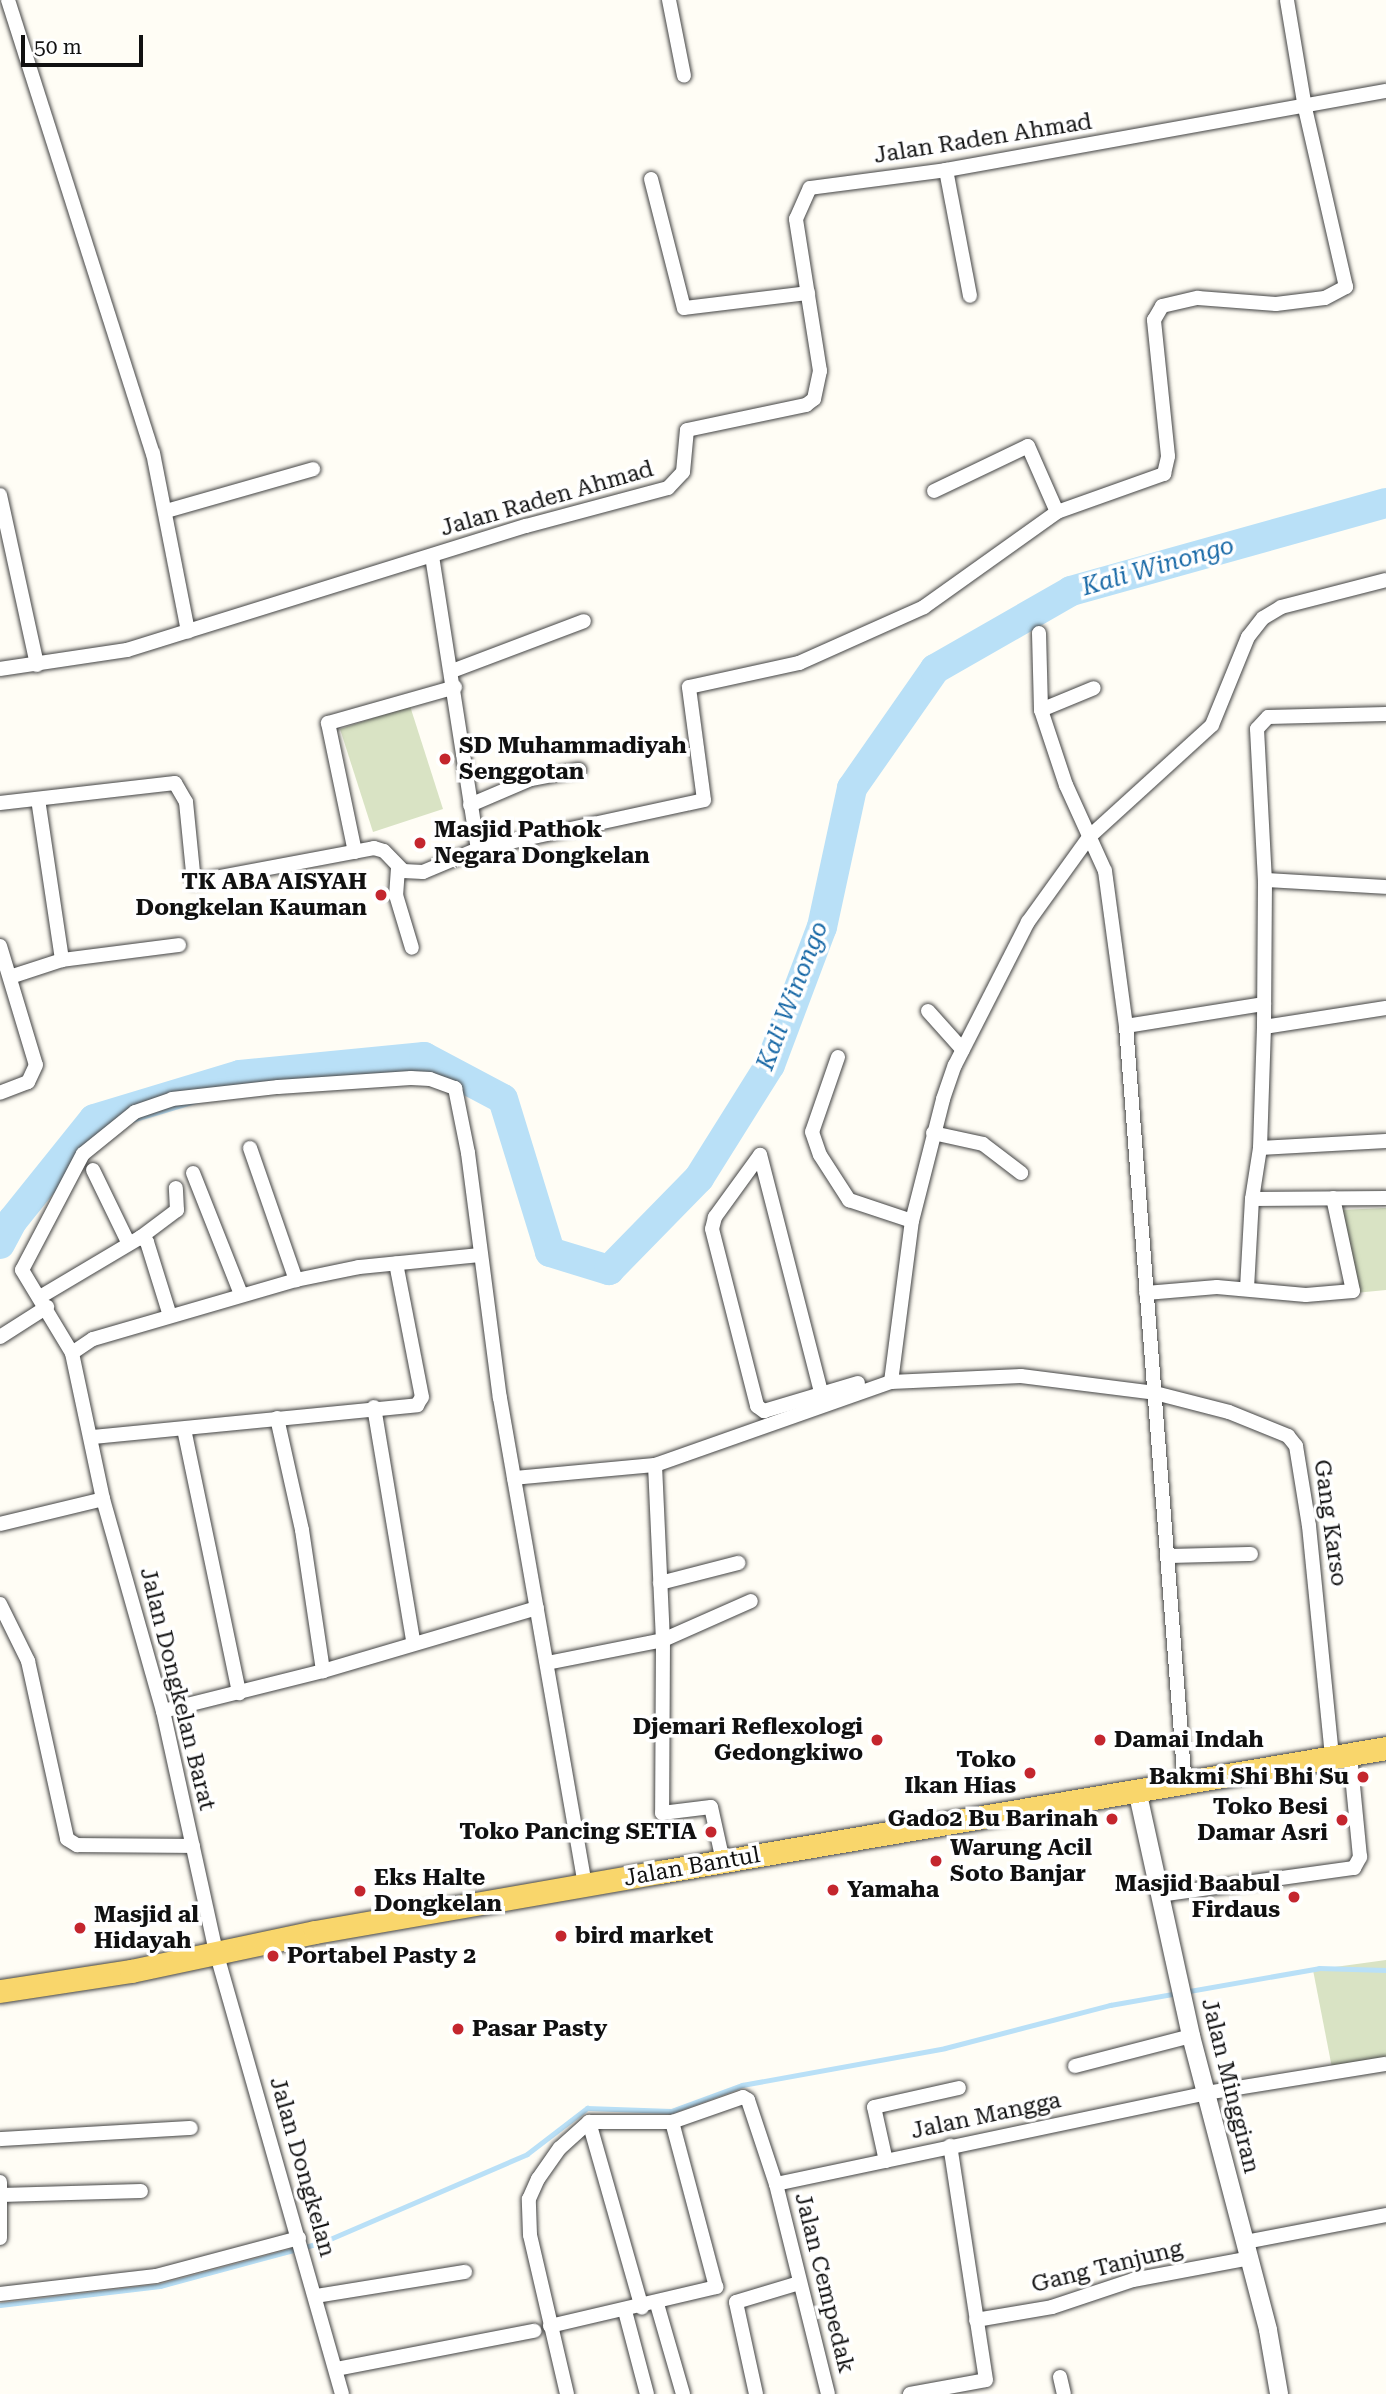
<!DOCTYPE html>
<style>
body{margin:0}
#map{position:relative;width:1386px;height:2394px;overflow:hidden;background:#fffdf5;font-family:"Roboto Serif",serif}
div>[style]{position:absolute}
[style*='--x']{left:calc(var(--x)*1px);top:calc(var(--y)*1px);width:calc(var(--w)*1px);rotate:calc(var(--a)*1deg)}
.cemetery>*{inset:0;background:#d9e3c4}
.stream>*{height:5px;margin:-2.5px;padding:0 2.5px;transform-origin:2.5px;border-radius:2.5px;background:#b9e0f7}
.river>*{height:30px;margin:-15px;padding:0 15px;transform-origin:15px;border-radius:15px;background:#b9e0f7}
.roads{filter:drop-shadow(0 0 2px #444) drop-shadow(0 0 2px #444)}
.minor>*{height:14px;margin:-7px;padding:0 7px;transform-origin:7px;border-radius:7px;background:#fff}
.tertiary>*{height:18px;margin:-9px;padding:0 9px;transform-origin:9px;border-radius:9px;background:#fff}
.primary>*{height:23px;margin:-11.5px;padding:0 11.5px;transform-origin:11.5px;border-radius:11.5px;background:#f9d66b}
.dots>*{width:19px;height:19px;translate:-50% -50%;box-sizing:border-box;border:4px solid #fff;border-radius:50%}
span{translate:-50% -50%;white-space:nowrap;text-align:center;line-height:1.15;-webkit-text-stroke:7px #fff;paint-order:stroke}
.street-label{font-size:23px;color:#111}
.poi-label{font-size:23px;color:#111;font-weight:700}
.left{translate:0 -50%;text-align:left}
.right{translate:-100% -50%;text-align:right}
.water-label{font-size:24px;color:#1768a6;font-style:italic}
.scale{position:absolute;left:21px;top:35px;width:122px;height:32px;box-sizing:border-box;border:4px solid #111;border-top:0;padding-left:9px;font-size:21px;line-height:24px;white-space:nowrap;color:#111;-webkit-text-stroke:5px #fff;paint-order:stroke}
</style>
<div id="map">
<div class="cemetery">
<div style="clip-path:polygon(410px 706px,443px 809px,373px 832px,340px 729px)"></div>
<div style="clip-path:polygon(1386px 1208px,1386px 1290px,1355px 1293px,1339px 1210px)"></div>
<div style="clip-path:polygon(1386px 1960px,1386px 2064px,1333px 2073px,1313px 1970px)"></div>
</div>
<div class="stream">
<div style="--x:0;--y:2305;--w:161;--a:-6.8"></div>
<div style="--x:160;--y:2286;--w:169;--a:-15.1"></div>
<div style="--x:323;--y:2242;--w:222;--a:-23.3"></div>
<div style="--x:527;--y:2154;--w:76;--a:-37.5"></div>
<div style="--x:587;--y:2108;--w:84;--a:2"></div>
<div style="--x:671;--y:2111;--w:76;--a:-20.1"></div>
<div style="--x:742;--y:2085;--w:206;--a:-10.3"></div>
<div style="--x:945;--y:2048;--w:171;--a:-14.6"></div>
<div style="--x:1110;--y:2005;--w:212;--a:-10"></div>
<div style="--x:1319;--y:1968;--w:67;--a:1.7"></div>
</div>
<div class="river">
<div style="--x:0;--y:1244;--w:27;--a:-62"></div>
<div style="--x:13;--y:1220;--w:129;--a:-51.3"></div>
<div style="--x:94;--y:1119;--w:152;--a:-16.8"></div>
<div style="--x:240;--y:1075;--w:185;--a:-5.6"></div>
<div style="--x:424;--y:1057;--w:89;--a:28"></div>
<div style="--x:503;--y:1099;--w:160;--a:72.9"></div>
<div style="--x:550;--y:1252;--w:62;--a:17"></div>
<div style="--x:609;--y:1270;--w:129;--a:-45.6"></div>
<div style="--x:699;--y:1178;--w:133;--a:-57.9"></div>
<div style="--x:770;--y:1065;--w:147;--a:-69.4"></div>
<div style="--x:822;--y:927;--w:142;--a:-77.8"></div>
<div style="--x:852;--y:788;--w:145;--a:-55.1"></div>
<div style="--x:935;--y:669;--w:157;--a:-29.8"></div>
<div style="--x:1071;--y:591;--w:327;--a:-15.6"></div>
</div>
<div class="roads">
<div class="minor">
<div style="--x:8;--y:0;--w:476;--a:72.3"></div>
<div style="--x:153;--y:453;--w:182;--a:78.9"></div>
<div style="--x:669;--y:0;--w:77;--a:78.8"></div>
<div style="--x:946;--y:170;--w:128;--a:79.2"></div>
<div style="--x:651;--y:179;--w:133;--a:75.7"></div>
<div style="--x:684;--y:308;--w:125;--a:-6.9"></div>
<div style="--x:934;--y:491;--w:104;--a:-25.6"></div>
<div style="--x:1028;--y:446;--w:72;--a:66.3"></div>
<div style="--x:0;--y:495;--w:174;--a:77.7"></div>
<div style="--x:166;--y:511;--w:153;--a:-15.9"></div>
<div style="--x:432;--y:556;--w:297;--a:81.1"></div>
<div style="--x:1039;--y:633;--w:77;--a:88.5"></div>
<div style="--x:1041;--y:710;--w:79;--a:71.6"></div>
<div style="--x:1066;--y:785;--w:94;--a:65.6"></div>
<div style="--x:1105;--y:871;--w:156;--a:82.3"></div>
<div style="--x:1126;--y:1026;--w:761;--a:85.56"></div>
<div style="--x:0;--y:669;--w:128;--a:-8.5"></div>
<div style="--x:127;--y:650;--w:418;--a:-17.3"></div>
<div style="--x:526;--y:526;--w:147;--a:-15"></div>
<div style="--x:668;--y:488;--w:22;--a:-47"></div>
<div style="--x:683;--y:472;--w:42;--a:-84.6"></div>
<div style="--x:687;--y:430;--w:122;--a:-11.9"></div>
<div style="--x:806;--y:405;--w:10;--a:-37"></div>
<div style="--x:814;--y:399;--w:29;--a:-78"></div>
<div style="--x:820;--y:371;--w:154;--a:-99"></div>
<div style="--x:796;--y:219;--w:34;--a:-66"></div>
<div style="--x:810;--y:188;--w:137;--a:-7.5"></div>
<div style="--x:946;--y:170;--w:447;--a:-10.2"></div>
<div style="--x:452;--y:671;--w:141;--a:-20.7"></div>
<div style="--x:1041;--y:710;--w:57;--a:-22.5"></div>
<div style="--x:1386;--y:714;--w:118;--a:178.5"></div>
<div style="--x:1268;--y:717;--w:16;--a:133"></div>
<div style="--x:1257;--y:729;--w:151;--a:87"></div>
<div style="--x:1265;--y:880;--w:147;--a:90.4"></div>
<div style="--x:1264;--y:1027;--w:121;--a:91.9"></div>
<div style="--x:1260;--y:1148;--w:52;--a:98.9"></div>
<div style="--x:1252;--y:1199;--w:134;--a:-0.4"></div>
<div style="--x:38;--y:799;--w:163;--a:81.5"></div>
<div style="--x:0;--y:803;--w:176;--a:-6.5"></div>
<div style="--x:175;--y:783;--w:22;--a:60"></div>
<div style="--x:186;--y:802;--w:80;--a:84.3"></div>
<div style="--x:194;--y:882;--w:183;--a:-10.7"></div>
<div style="--x:374;--y:848;--w:10;--a:17"></div>
<div style="--x:384;--y:851;--w:28;--a:46"></div>
<div style="--x:403;--y:871;--w:20;--a:3"></div>
<div style="--x:423;--y:872;--w:60;--a:-22.7"></div>
<div style="--x:478;--y:849;--w:231;--a:-12.2"></div>
<div style="--x:704;--y:800;--w:114;--a:-97.6"></div>
<div style="--x:689;--y:687;--w:113;--a:-12.3"></div>
<div style="--x:799;--y:663;--w:137;--a:-24.1"></div>
<div style="--x:924;--y:607;--w:163;--a:-35.5"></div>
<div style="--x:1057;--y:512;--w:114;--a:-19.6"></div>
<div style="--x:1164;--y:474;--w:18;--a:-77"></div>
<div style="--x:1168;--y:456;--w:137;--a:-95.9"></div>
<div style="--x:1154;--y:320;--w:16;--a:-60"></div>
<div style="--x:1162;--y:306;--w:37;--a:-13"></div>
<div style="--x:1198;--y:298;--w:78;--a:4.4"></div>
<div style="--x:1276;--y:304;--w:49;--a:-7"></div>
<div style="--x:1325;--y:298;--w:24;--a:-28"></div>
<div style="--x:1346;--y:287;--w:184;--a:-102.9"></div>
<div style="--x:1305;--y:108;--w:109;--a:-99.5"></div>
<div style="--x:470;--y:805;--w:66;--a:-23.1"></div>
<div style="--x:531;--y:779;--w:49;--a:-10.6"></div>
<div style="--x:355;--y:852;--w:132;--a:-101.8"></div>
<div style="--x:328;--y:723;--w:132;--a:-15.8"></div>
<div style="--x:398;--y:868;--w:27;--a:94"></div>
<div style="--x:396;--y:895;--w:55;--a:73.2"></div>
<div style="--x:1265;--y:880;--w:121;--a:3.3"></div>
<div style="--x:0;--y:946;--w:124;--a:73.2"></div>
<div style="--x:36;--y:1065;--w:19;--a:115"></div>
<div style="--x:28;--y:1082;--w:30;--a:159"></div>
<div style="--x:13;--y:976;--w:52;--a:-18.1"></div>
<div style="--x:62;--y:960;--w:118;--a:-7.3"></div>
<div style="--x:928;--y:1011;--w:52;--a:48.1"></div>
<div style="--x:1126;--y:1026;--w:140;--a:-9.1"></div>
<div style="--x:1264;--y:1027;--w:123;--a:-8.9"></div>
<div style="--x:838;--y:1057;--w:79;--a:109.1"></div>
<div style="--x:812;--y:1132;--w:24;--a:71"></div>
<div style="--x:820;--y:1155;--w:54;--a:57.2"></div>
<div style="--x:849;--y:1200;--w:66;--a:18.4"></div>
<div style="--x:933;--y:1133;--w:51;--a:12.4"></div>
<div style="--x:983;--y:1144;--w:48;--a:37.3"></div>
<div style="--x:250;--y:1148;--w:140;--a:70.8"></div>
<div style="--x:1260;--y:1148;--w:126;--a:-3.2"></div>
<div style="--x:93;--y:1170;--w:80;--a:64.1"></div>
<div style="--x:193;--y:1173;--w:130;--a:68.4"></div>
<div style="--x:141;--y:1237;--w:45;--a:-36.9"></div>
<div style="--x:177;--y:1210;--w:22;--a:-93"></div>
<div style="--x:1247;--y:1288;--w:89;--a:-86.8"></div>
<div style="--x:1146;--y:1293;--w:71;--a:-4.8"></div>
<div style="--x:1217;--y:1287;--w:89;--a:5.1"></div>
<div style="--x:1306;--y:1295;--w:47;--a:-4.9"></div>
<div style="--x:1353;--y:1291;--w:95;--a:-102.1"></div>
<div style="--x:40;--y:1297;--w:117;--a:-30.7"></div>
<div style="--x:141;--y:1237;--w:8;--a:40"></div>
<div style="--x:147;--y:1242;--w:77;--a:72.7"></div>
<div style="--x:0;--y:1337;--w:56;--a:-32.6"></div>
<div style="--x:72;--y:1353;--w:97;--a:-121.1"></div>
<div style="--x:22;--y:1270;--w:131;--a:-62.3"></div>
<div style="--x:83;--y:1154;--w:67;--a:-38.9"></div>
<div style="--x:135;--y:1112;--w:39;--a:-19"></div>
<div style="--x:172;--y:1099;--w:107;--a:-6.5"></div>
<div style="--x:278;--y:1087;--w:133;--a:-3.9"></div>
<div style="--x:411;--y:1078;--w:19;--a:3"></div>
<div style="--x:430;--y:1079;--w:27;--a:20"></div>
<div style="--x:455;--y:1088;--w:66;--a:78.7"></div>
<div style="--x:468;--y:1153;--w:247;--a:82.6"></div>
<div style="--x:500;--y:1398;--w:496;--a:80.1"></div>
<div style="--x:891;--y:1382;--w:162;--a:-82.6"></div>
<div style="--x:912;--y:1221;--w:126;--a:-75.7"></div>
<div style="--x:943;--y:1099;--w:36;--a:-71"></div>
<div style="--x:955;--y:1065;--w:161;--a:-63"></div>
<div style="--x:1028;--y:922;--w:105;--a:-54.3"></div>
<div style="--x:1089;--y:837;--w:166;--a:-42.3"></div>
<div style="--x:1212;--y:725;--w:95;--a:-67.8"></div>
<div style="--x:1248;--y:637;--w:24;--a:-52"></div>
<div style="--x:1263;--y:618;--w:21;--a:-31"></div>
<div style="--x:1281;--y:607;--w:108;--a:-14.4"></div>
<div style="--x:821;--y:1392;--w:245;--a:-104.4"></div>
<div style="--x:760;--y:1155;--w:77;--a:126"></div>
<div style="--x:715;--y:1217;--w:12;--a:104"></div>
<div style="--x:712;--y:1229;--w:183;--a:75.7"></div>
<div style="--x:757;--y:1406;--w:9;--a:36"></div>
<div style="--x:764;--y:1411;--w:98;--a:-16.6"></div>
<div style="--x:374;--y:1407;--w:237;--a:80.5"></div>
<div style="--x:277;--y:1418;--w:115;--a:77.4"></div>
<div style="--x:302;--y:1530;--w:143;--a:81.5"></div>
<div style="--x:184;--y:1429;--w:270;--a:78.2"></div>
<div style="--x:93;--y:1437;--w:326;--a:-5.6"></div>
<div style="--x:417;--y:1405;--w:9;--a:-58"></div>
<div style="--x:422;--y:1397;--w:136;--a:-101"></div>
<div style="--x:655;--y:1465;--w:175;--a:87.4"></div>
<div style="--x:663;--y:1640;--w:173;--a:90.3"></div>
<div style="--x:662;--y:1813;--w:49;--a:-7"></div>
<div style="--x:711;--y:1807;--w:55;--a:77.5"></div>
<div style="--x:514;--y:1478;--w:142;--a:-5.3"></div>
<div style="--x:655;--y:1465;--w:250;--a:-19.4"></div>
<div style="--x:891;--y:1382;--w:130;--a:-2.6"></div>
<div style="--x:1021;--y:1376;--w:135;--a:7.2"></div>
<div style="--x:1155;--y:1393;--w:76;--a:14.4"></div>
<div style="--x:1229;--y:1412;--w:64;--a:22.1"></div>
<div style="--x:1288;--y:1436;--w:13;--a:51"></div>
<div style="--x:1296;--y:1446;--w:81;--a:80.8"></div>
<div style="--x:1309;--y:1526;--w:233;--a:84.3"></div>
<div style="--x:0;--y:1524;--w:106;--a:-13.6"></div>
<div style="--x:1167;--y:1556;--w:84;--a:-1.4"></div>
<div style="--x:660;--y:1583;--w:81;--a:-14.4"></div>
<div style="--x:0;--y:1604;--w:64;--a:63.8"></div>
<div style="--x:28;--y:1661;--w:182;--a:77.6"></div>
<div style="--x:67;--y:1839;--w:12;--a:31"></div>
<div style="--x:77;--y:1845;--w:116;--a:0.5"></div>
<div style="--x:547;--y:1663;--w:118;--a:-11.2"></div>
<div style="--x:663;--y:1640;--w:96;--a:-23.9"></div>
<div style="--x:163;--y:1711;--w:165;--a:-14"></div>
<div style="--x:323;--y:1671;--w:223;--a:-16.4"></div>
<div style="--x:1159;--y:1895;--w:197;--a:-7.9"></div>
<div style="--x:1354;--y:1868;--w:13;--a:-61"></div>
<div style="--x:1360;--y:1857;--w:102;--a:-95.6"></div>
<div style="--x:1075;--y:2066;--w:120;--a:-14.5"></div>
<div style="--x:589;--y:2122;--w:193;--a:74.1"></div>
<div style="--x:0;--y:2139;--w:191;--a:-3.3"></div>
<div style="--x:886;--y:2161;--w:55;--a:-102.5"></div>
<div style="--x:874;--y:2107;--w:87;--a:-12.6"></div>
<div style="--x:0;--y:2182;--w:56;--a:90"></div>
<div style="--x:776;--y:2184;--w:440;--a:-11.9"></div>
<div style="--x:1206;--y:2093;--w:182;--a:-9.2"></div>
<div style="--x:1;--y:2195;--w:140;--a:-1.6"></div>
<div style="--x:1245;--y:2242;--w:144;--a:-10.8"></div>
<div style="--x:0;--y:2294;--w:157;--a:-6.6"></div>
<div style="--x:156;--y:2276;--w:148;--a:-14.9"></div>
<div style="--x:316;--y:2296;--w:151;--a:-9.2"></div>
<div style="--x:657;--y:2304;--w:94;--a:73.9"></div>
<div style="--x:625;--y:2311;--w:86;--a:75.2"></div>
<div style="--x:976;--y:2320;--w:77;--a:-9.7"></div>
<div style="--x:1052;--y:2307;--w:85;--a:-18.4"></div>
<div style="--x:1133;--y:2280;--w:119;--a:-10.6"></div>
<div style="--x:550;--y:2326;--w:171;--a:-13.2"></div>
<div style="--x:716;--y:2287;--w:171;--a:-104.9"></div>
<div style="--x:336;--y:2369;--w:202;--a:-10.9"></div>
<div style="--x:1060;--y:2377;--w:17;--a:77"></div>
<div style="--x:342;--y:2394;--w:460;--a:-105.9"></div>
<div style="--x:216;--y:1952;--w:247;--a:-102.4"></div>
<div style="--x:163;--y:1711;--w:220;--a:-105.8"></div>
<div style="--x:103;--y:1499;--w:149;--a:-102"></div>
<div style="--x:72;--y:1353;--w:25;--a:-34"></div>
<div style="--x:93;--y:1339;--w:211;--a:-16.2"></div>
<div style="--x:296;--y:1280;--w:64;--a:-11.7"></div>
<div style="--x:359;--y:1267;--w:122;--a:-5.7"></div>
<div style="--x:567;--y:2394;--w:163;--a:-103.1"></div>
<div style="--x:530;--y:2235;--w:36;--a:-92"></div>
<div style="--x:529;--y:2199;--w:22;--a:-66"></div>
<div style="--x:538;--y:2179;--w:38;--a:-55"></div>
<div style="--x:560;--y:2148;--w:39;--a:-42"></div>
<div style="--x:589;--y:2122;--w:83;--a:0"></div>
<div style="--x:672;--y:2122;--w:75;--a:-19.4"></div>
<div style="--x:743;--y:2097;--w:6;--a:31"></div>
<div style="--x:748;--y:2100;--w:89;--a:71.6"></div>
<div style="--x:776;--y:2184;--w:216;--a:76.1"></div>
<div style="--x:756;--y:2394;--w:94;--a:-102.3"></div>
<div style="--x:736;--y:2302;--w:66;--a:-16.8"></div>
<div style="--x:910;--y:2394;--w:77;--a:-10.4"></div>
<div style="--x:986;--y:2380;--w:237;--a:-98.7"></div>
</div>
<div class="tertiary">
<div style="--x:1137;--y:1790;--w:252;--a:77.6"></div>
<div style="--x:1191;--y:2036;--w:304;--a:75.3"></div>
<div style="--x:1268;--y:2330;--w:65;--a:80.2"></div>
</div>
<div class="primary">
<div style="--x:0;--y:1991;--w:133;--a:-8.7"></div>
<div style="--x:131;--y:1971;--w:188;--a:-12"></div>
<div style="--x:315;--y:1932;--w:350;--a:-9.9"></div>
<div style="--x:660;--y:1872;--w:737;--a:-9.69"></div>
</div>
</div>
<div class="dots">
<div style="left:445px;top:759px;background:#c4262e"></div>
<div style="left:420px;top:843px;background:#c4262e"></div>
<div style="left:381px;top:895px;background:#c4262e"></div>
<div style="left:877px;top:1740px;background:#c4262e"></div>
<div style="left:1100px;top:1740px;background:#c4262e"></div>
<div style="left:1030px;top:1773px;background:#c4262e"></div>
<div style="left:1363px;top:1777px;background:#c4262e"></div>
<div style="left:1112px;top:1819px;background:#c4262e"></div>
<div style="left:1342px;top:1820px;background:#c4262e"></div>
<div style="left:711px;top:1832px;background:#c4262e"></div>
<div style="left:936px;top:1861px;background:#c4262e"></div>
<div style="left:833px;top:1890px;background:#c4262e"></div>
<div style="left:360px;top:1891px;background:#c4262e"></div>
<div style="left:1294px;top:1897px;background:#c4262e"></div>
<div style="left:80px;top:1928px;background:#c4262e"></div>
<div style="left:561px;top:1936px;background:#c4262e"></div>
<div style="left:273px;top:1956px;background:#c4262e"></div>
<div style="left:458px;top:2029px;background:#c4262e"></div>
</div>
<div class="street-label">
<span style="left:983px;top:139px;rotate:-9deg">Jalan Raden Ahmad</span>
<span style="left:547px;top:499px;rotate:-16deg">Jalan Raden Ahmad</span>
<span style="left:1330px;top:1523px;rotate:82deg">Gang Karso</span>
<span style="left:177px;top:1689px;rotate:76deg">Jalan Dongkelan Barat</span>
<span style="left:692px;top:1867px;rotate:-10deg">Jalan Bantul</span>
<span style="left:1230px;top:2086px;rotate:76deg">Jalan Minggiran</span>
<span style="left:986px;top:2116px;rotate:-12deg">Jalan Mangga</span>
<span style="left:302px;top:2167px;rotate:74deg">Jalan Dongkelan</span>
<span style="left:1107px;top:2267px;rotate:-14deg">Gang Tanjung</span>
<span style="left:824px;top:2283px;rotate:76deg">Jalan Cempedak</span>
</div>
<div class="poi-label">
<span class="left" style="left:459px;top:759px">SD Muhammadiyah<br>Senggotan</span>
<span class="left" style="left:434px;top:843px">Masjid Pathok<br>Negara Dongkelan</span>
<span class="right" style="left:367px;top:895px">TK ABA AISYAH<br>Dongkelan Kauman</span>
<span class="right" style="left:863px;top:1740px">Djemari Reflexologi<br>Gedongkiwo</span>
<span class="left" style="left:1114px;top:1740px">Damai Indah</span>
<span class="right" style="left:1016px;top:1773px">Toko<br>Ikan Hias</span>
<span class="right" style="left:1349px;top:1777px">Bakmi Shi Bhi Su</span>
<span class="right" style="left:1328px;top:1820px">Toko Besi<br>Damar Asri</span>
<span class="right" style="left:1098px;top:1819px">Gado2 Bu Barinah</span>
<span class="right" style="left:697px;top:1832px">Toko Pancing SETIA</span>
<span class="left" style="left:950px;top:1861px">Warung Acil<br>Soto Banjar</span>
<span class="left" style="left:374px;top:1891px">Eks Halte<br>Dongkelan</span>
<span class="right" style="left:1280px;top:1897px">Masjid Baabul<br>Firdaus</span>
<span class="left" style="left:847px;top:1890px">Yamaha</span>
<span class="left" style="left:94px;top:1928px">Masjid al<br>Hidayah</span>
<span class="left" style="left:575px;top:1936px">bird market</span>
<span class="left" style="left:287px;top:1956px">Portabel Pasty 2</span>
<span class="left" style="left:472px;top:2029px">Pasar Pasty</span>
</div>
<div class="water-label">
<span style="left:1158px;top:567px;rotate:-16deg">Kali Winongo</span>
<span style="left:793px;top:996px;rotate:-69deg">Kali Winongo</span>
</div>
<div class="scale">50 m</div>
</div>
